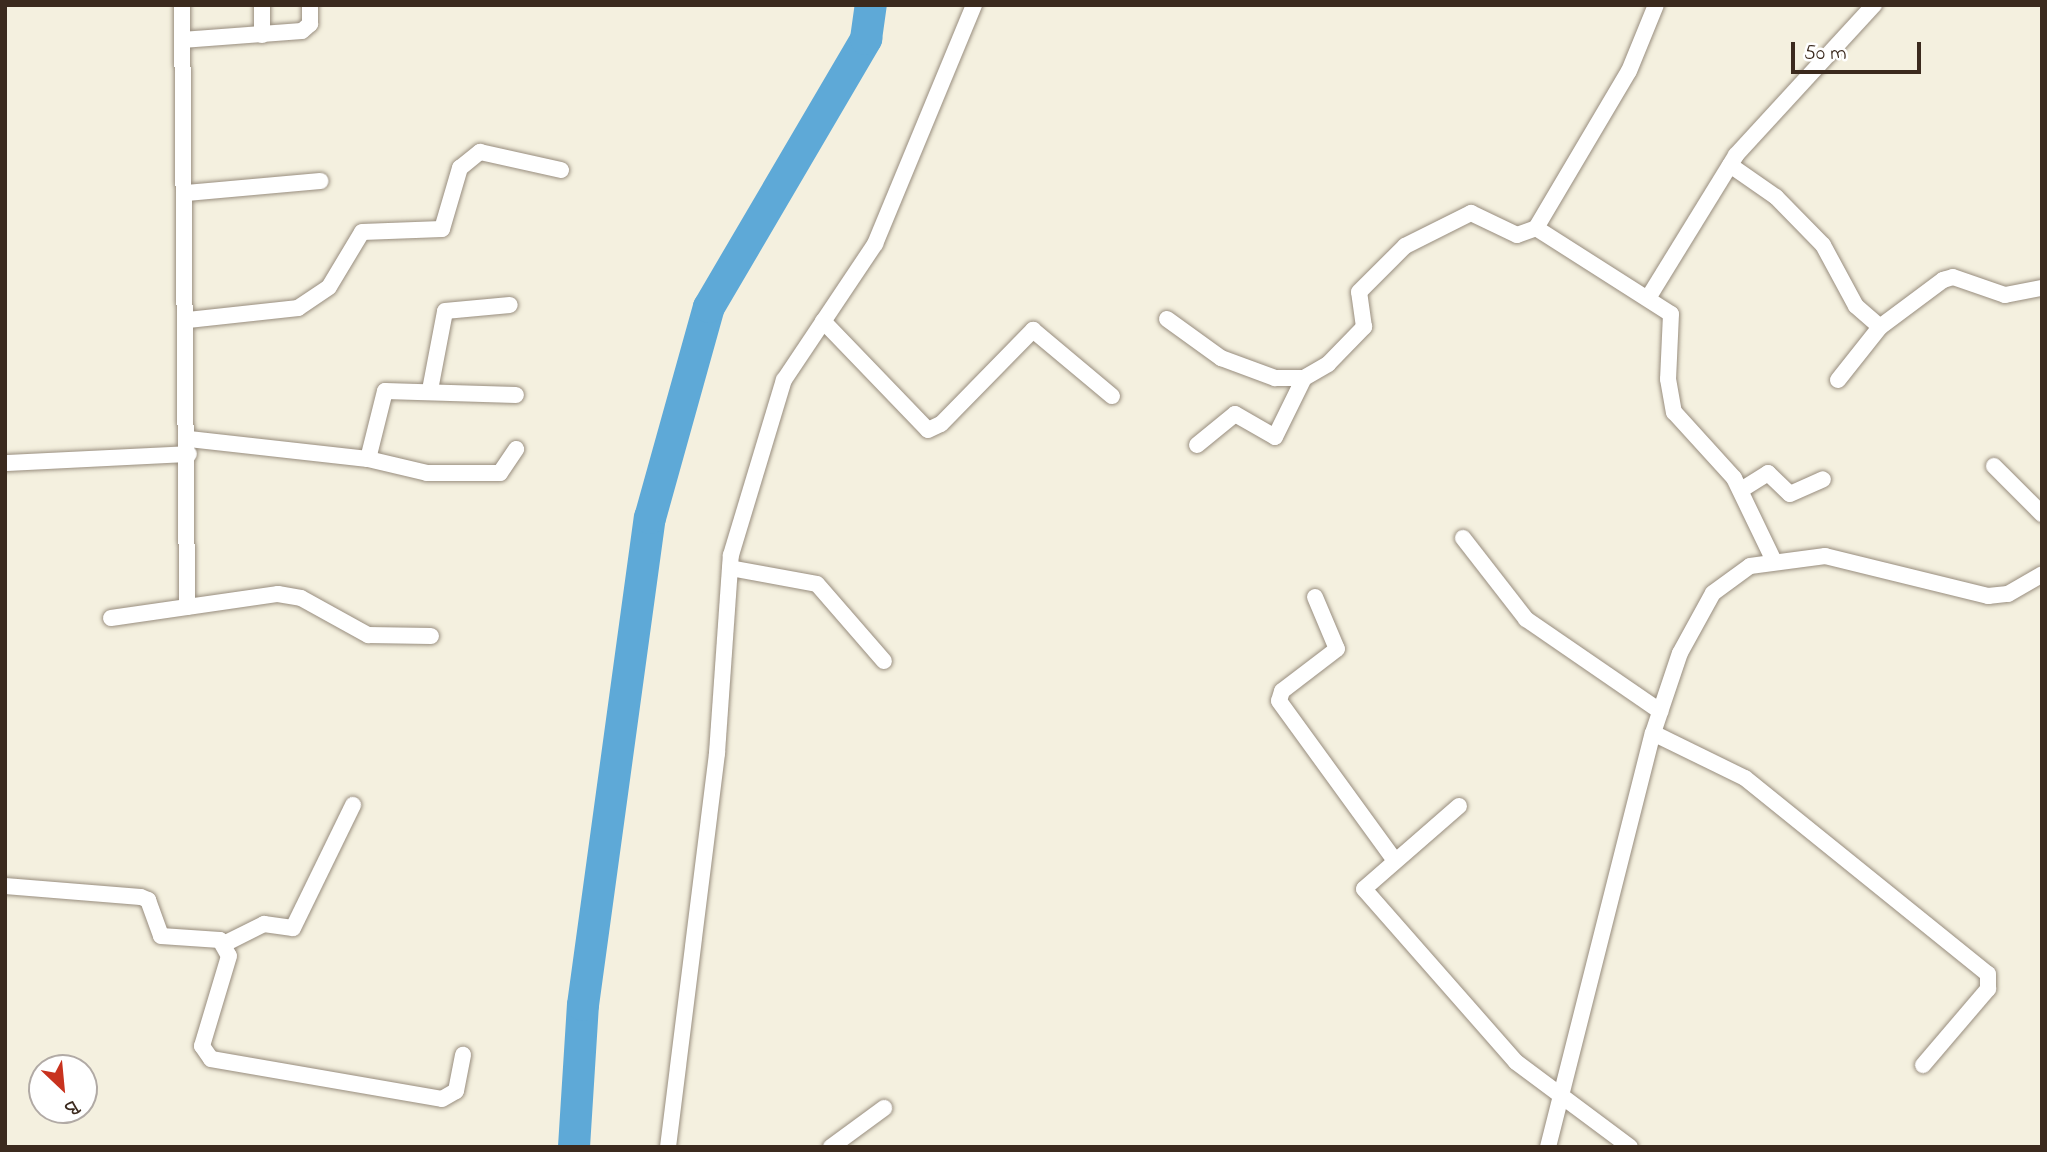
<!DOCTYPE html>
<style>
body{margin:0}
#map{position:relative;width:2047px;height:1152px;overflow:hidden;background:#f4f0df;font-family:"Indie Flower",sans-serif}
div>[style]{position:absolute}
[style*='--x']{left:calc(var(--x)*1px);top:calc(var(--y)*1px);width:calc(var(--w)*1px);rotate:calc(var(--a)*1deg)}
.river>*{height:32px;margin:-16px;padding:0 16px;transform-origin:16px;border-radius:16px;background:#5ea9d7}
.roads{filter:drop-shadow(0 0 2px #988d7e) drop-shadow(0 0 2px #988d7e)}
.street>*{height:16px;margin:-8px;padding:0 8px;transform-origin:8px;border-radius:8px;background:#fff}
span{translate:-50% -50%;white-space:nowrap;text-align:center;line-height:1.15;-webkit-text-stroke:5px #fff;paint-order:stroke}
.frame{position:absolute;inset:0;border:7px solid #3b2a1e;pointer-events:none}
.north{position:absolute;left:28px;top:1054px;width:70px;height:70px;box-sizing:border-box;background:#fff;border:2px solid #b1aaa5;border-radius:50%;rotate:154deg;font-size:19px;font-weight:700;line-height:28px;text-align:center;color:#3b2a1e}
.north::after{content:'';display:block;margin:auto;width:24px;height:32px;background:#c8321e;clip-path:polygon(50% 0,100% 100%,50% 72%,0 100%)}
.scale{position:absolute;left:1791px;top:42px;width:130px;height:32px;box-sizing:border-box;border:4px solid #3b2a1e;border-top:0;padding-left:9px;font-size:21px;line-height:24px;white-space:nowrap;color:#3b2a1e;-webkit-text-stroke:5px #fff;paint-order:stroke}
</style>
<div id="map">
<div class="river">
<div style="--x:574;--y:1147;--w:142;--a:-86.4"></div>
<div style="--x:583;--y:1005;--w:492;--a:-82.2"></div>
<div style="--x:650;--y:518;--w:219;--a:-74.4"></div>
<div style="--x:709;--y:307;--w:311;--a:-59.6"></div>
<div style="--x:866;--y:39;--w:34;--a:-82"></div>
</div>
<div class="roads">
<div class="street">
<div style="--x:182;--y:5;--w:602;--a:89.52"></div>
<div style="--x:262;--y:35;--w:30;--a:-90"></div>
<div style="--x:182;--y:40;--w:120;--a:-4.3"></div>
<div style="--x:302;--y:31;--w:11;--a:-41"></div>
<div style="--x:310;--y:24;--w:19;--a:-90"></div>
<div style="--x:1730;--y:165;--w:56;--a:34.8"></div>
<div style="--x:1776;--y:197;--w:67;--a:45.6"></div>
<div style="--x:1823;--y:245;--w:69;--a:61.6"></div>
<div style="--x:1856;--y:306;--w:32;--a:41"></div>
<div style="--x:186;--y:193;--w:135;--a:-5.1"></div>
<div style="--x:1536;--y:228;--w:160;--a:32.5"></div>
<div style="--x:1671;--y:314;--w:65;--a:92.6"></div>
<div style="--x:1668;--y:379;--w:34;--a:80"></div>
<div style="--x:1674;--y:412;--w:89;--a:47.7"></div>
<div style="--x:1734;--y:478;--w:92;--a:64.3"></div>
<div style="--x:1650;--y:295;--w:164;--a:-58.4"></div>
<div style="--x:1736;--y:155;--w:204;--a:-47.4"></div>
<div style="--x:1167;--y:319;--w:67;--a:35.8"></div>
<div style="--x:1221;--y:358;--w:58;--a:20.3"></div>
<div style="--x:1275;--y:378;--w:29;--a:0"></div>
<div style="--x:1304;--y:378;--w:28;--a:-30"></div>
<div style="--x:1328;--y:364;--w:52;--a:-45.8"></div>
<div style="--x:1364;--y:327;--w:35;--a:-98"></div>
<div style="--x:1359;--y:292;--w:65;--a:-45"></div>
<div style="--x:1405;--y:246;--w:74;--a:-26.6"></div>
<div style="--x:1471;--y:213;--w:51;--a:25.6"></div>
<div style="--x:1517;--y:235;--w:20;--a:-20"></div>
<div style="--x:1536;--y:228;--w:182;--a:-59.4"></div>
<div style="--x:1629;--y:71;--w:71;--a:-67.8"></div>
<div style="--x:188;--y:320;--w:111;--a:-6.2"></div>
<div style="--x:298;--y:308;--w:37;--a:-34"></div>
<div style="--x:329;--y:287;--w:64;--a:-59"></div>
<div style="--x:362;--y:232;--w:80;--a:-2.1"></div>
<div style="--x:442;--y:229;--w:64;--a:-73.6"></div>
<div style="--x:460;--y:168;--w:26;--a:-39"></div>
<div style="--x:480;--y:152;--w:83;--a:12.5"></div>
<div style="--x:823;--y:321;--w:151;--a:46.1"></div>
<div style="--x:928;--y:430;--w:14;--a:-25"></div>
<div style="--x:941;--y:424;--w:132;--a:-45.6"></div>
<div style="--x:1033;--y:330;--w:103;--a:39.9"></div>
<div style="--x:1838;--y:380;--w:68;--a:-51.6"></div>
<div style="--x:1880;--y:327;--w:79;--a:-36.7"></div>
<div style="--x:1943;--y:280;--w:10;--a:-17"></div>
<div style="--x:1953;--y:277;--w:55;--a:19.1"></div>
<div style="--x:2005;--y:295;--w:38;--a:-11"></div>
<div style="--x:430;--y:390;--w:80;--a:-79.2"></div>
<div style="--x:445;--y:311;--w:65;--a:-5.3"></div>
<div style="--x:189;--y:439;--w:180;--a:6.4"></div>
<div style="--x:368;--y:459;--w:70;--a:-76"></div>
<div style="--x:385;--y:391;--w:131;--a:1.7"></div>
<div style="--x:1197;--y:445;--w:49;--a:-39.2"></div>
<div style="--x:1235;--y:414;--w:46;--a:29.9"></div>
<div style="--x:1275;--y:437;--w:66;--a:-63.8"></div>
<div style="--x:368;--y:459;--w:61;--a:13.3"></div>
<div style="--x:427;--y:473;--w:73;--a:0"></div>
<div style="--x:500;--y:473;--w:29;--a:-56"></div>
<div style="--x:5;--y:463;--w:184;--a:-2.8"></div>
<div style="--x:1994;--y:466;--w:68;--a:45"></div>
<div style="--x:1741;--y:490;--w:32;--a:-32"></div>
<div style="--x:1768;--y:473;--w:30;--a:44"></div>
<div style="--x:1790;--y:494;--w:36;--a:-24"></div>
<div style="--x:1463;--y:538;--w:103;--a:52.1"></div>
<div style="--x:1526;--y:619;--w:163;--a:34.5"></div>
<div style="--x:730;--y:568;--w:88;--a:10.4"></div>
<div style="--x:817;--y:584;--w:102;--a:49"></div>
<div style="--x:1315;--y:597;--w:56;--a:67.1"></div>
<div style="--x:1337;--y:649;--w:69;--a:142.6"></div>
<div style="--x:1282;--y:691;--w:10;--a:107"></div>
<div style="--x:1279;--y:701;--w:194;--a:54"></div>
<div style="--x:111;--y:618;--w:169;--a:-8.2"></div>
<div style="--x:278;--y:594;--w:23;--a:10"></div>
<div style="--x:301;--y:598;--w:77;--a:28.9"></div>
<div style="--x:368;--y:635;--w:63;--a:0.9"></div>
<div style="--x:1653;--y:733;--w:102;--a:26.1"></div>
<div style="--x:1745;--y:778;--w:312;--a:38.9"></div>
<div style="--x:1988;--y:974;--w:15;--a:90"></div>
<div style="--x:1988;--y:989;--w:100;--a:130.5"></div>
<div style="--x:1459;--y:806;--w:126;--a:138.9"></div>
<div style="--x:1364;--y:889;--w:230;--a:48.7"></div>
<div style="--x:1516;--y:1062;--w:142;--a:36.7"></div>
<div style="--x:5;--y:886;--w:136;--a:4.6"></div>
<div style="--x:141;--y:897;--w:8;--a:23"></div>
<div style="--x:148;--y:900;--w:38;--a:70"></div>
<div style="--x:161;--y:936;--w:59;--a:3.9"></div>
<div style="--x:220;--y:940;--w:18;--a:61"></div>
<div style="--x:229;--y:956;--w:94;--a:106.7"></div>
<div style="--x:202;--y:1046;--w:16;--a:55"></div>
<div style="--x:211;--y:1059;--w:234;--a:9.8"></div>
<div style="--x:442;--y:1099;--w:16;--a:-30"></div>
<div style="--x:456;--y:1091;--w:37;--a:-79"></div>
<div style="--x:224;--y:944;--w:45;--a:-26.6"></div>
<div style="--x:264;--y:924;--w:29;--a:8"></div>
<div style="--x:293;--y:928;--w:137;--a:-64"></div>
<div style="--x:668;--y:1147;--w:397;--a:-82.9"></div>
<div style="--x:717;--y:753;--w:198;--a:-86"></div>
<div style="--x:731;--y:555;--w:183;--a:-73.2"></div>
<div style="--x:784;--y:380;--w:164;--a:-56.2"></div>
<div style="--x:875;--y:244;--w:259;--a:-67.5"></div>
<div style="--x:831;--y:1147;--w:66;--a:-36.3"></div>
<div style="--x:1548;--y:1147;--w:427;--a:-75.8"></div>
<div style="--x:1653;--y:733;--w:84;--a:-71.4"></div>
<div style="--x:1680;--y:653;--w:68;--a:-61.2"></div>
<div style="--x:1713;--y:593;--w:46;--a:-36.1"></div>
<div style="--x:1750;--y:566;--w:76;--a:-7.6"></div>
<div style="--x:1825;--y:556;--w:168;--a:13.8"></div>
<div style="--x:1988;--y:596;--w:20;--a:-6"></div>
<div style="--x:2008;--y:594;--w:39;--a:-30"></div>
</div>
</div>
<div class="frame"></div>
<div class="north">B</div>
<div class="scale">50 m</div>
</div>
